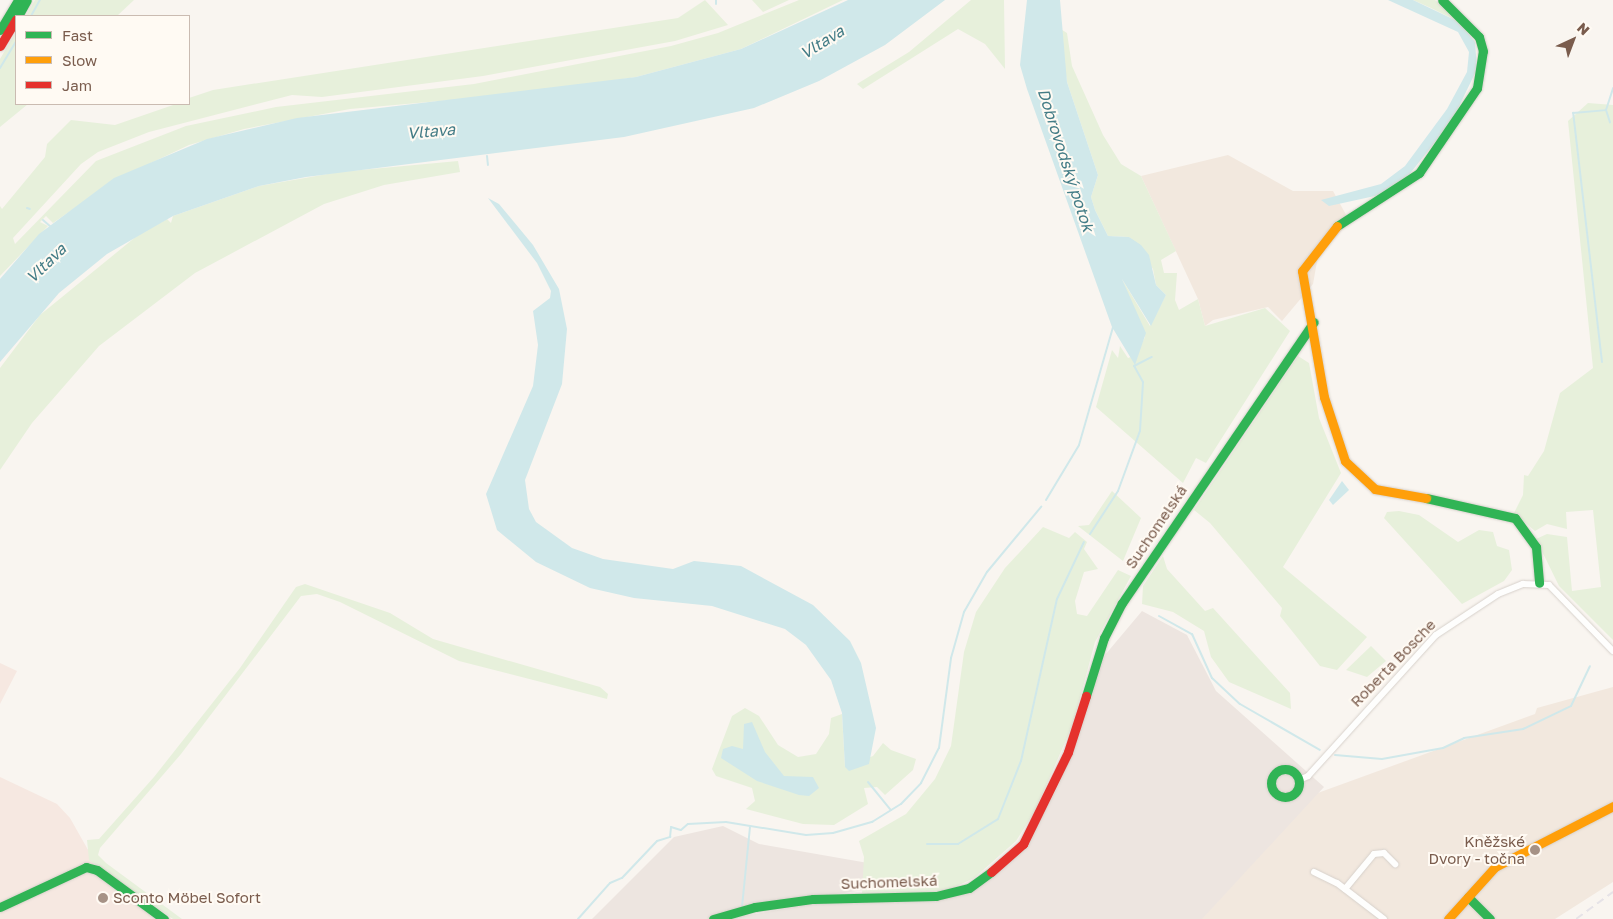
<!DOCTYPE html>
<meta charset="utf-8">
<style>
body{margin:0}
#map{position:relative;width:1613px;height:919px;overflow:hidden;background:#f9f5f0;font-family:"Golos Text",sans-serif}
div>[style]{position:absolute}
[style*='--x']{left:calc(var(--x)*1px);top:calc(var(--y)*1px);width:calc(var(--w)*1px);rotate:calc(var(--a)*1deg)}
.residential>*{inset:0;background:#f2e8de}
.commercial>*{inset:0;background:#f6e8e1}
.industrial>*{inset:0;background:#ede5e0}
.green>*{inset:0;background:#e7f0db}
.water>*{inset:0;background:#d0e8ea}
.stream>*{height:2px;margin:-1px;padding:0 1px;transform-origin:1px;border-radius:1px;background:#d0e8ea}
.roads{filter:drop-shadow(0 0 1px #d7d1cb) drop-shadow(0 0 1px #d7d1cb)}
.street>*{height:6px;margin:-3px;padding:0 3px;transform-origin:3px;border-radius:3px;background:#fefefd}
.fast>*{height:9px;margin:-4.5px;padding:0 4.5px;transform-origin:4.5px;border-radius:4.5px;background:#30b455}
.fast>.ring{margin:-4.5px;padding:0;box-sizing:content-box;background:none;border:9px solid #30b455;border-radius:50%}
.slow>*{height:9px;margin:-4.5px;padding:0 4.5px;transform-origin:4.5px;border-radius:4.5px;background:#ff9f0a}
.jam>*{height:9px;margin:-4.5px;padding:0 4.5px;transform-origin:4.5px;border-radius:4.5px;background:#e5322d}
.rail>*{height:2px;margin-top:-1px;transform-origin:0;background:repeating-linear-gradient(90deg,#e6e3e7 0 8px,transparent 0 13px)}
.dots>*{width:14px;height:14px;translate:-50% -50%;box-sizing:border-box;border:2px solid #fffaf3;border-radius:50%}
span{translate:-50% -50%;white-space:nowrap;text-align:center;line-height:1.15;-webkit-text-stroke:4px #fffaf3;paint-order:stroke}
.street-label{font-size:15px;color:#7a5c4d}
.poi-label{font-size:15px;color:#7a5c4d}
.right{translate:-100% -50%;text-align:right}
.left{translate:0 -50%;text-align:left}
.water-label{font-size:16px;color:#437c86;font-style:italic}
.legend{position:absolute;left:15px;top:15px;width:175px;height:90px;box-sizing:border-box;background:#fffaf3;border:1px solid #cabbb1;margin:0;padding:6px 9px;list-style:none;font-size:15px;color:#7a5c4d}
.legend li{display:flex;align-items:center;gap:10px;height:25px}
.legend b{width:25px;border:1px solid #cabbb1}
.north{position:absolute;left:1548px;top:15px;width:50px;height:50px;-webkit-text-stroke:4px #fffaf3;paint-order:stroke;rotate:43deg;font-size:14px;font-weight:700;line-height:20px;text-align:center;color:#7a5c4d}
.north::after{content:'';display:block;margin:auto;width:18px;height:22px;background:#7a5c4d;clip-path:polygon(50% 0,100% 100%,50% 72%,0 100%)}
</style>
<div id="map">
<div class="residential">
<div style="clip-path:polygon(1228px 155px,1293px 191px,1333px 191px,1350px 222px,1318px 256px,1313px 284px,1282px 321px,1268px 307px,1213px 320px,1205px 326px,1198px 299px,1141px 176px)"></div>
<div style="clip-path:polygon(1613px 687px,1613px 882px,1555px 919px,1201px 919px,1315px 794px,1535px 714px,1537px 708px)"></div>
</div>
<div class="commercial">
<div style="clip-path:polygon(0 663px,17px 671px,0 704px)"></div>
<div style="clip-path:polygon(0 777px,57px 804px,70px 818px,96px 864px,171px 919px,0 919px)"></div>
</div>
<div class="industrial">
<div style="clip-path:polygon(1142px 611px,1187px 635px,1216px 691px,1324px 787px,1202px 919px,726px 919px,824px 902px,935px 902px,1004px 863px,1031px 837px,1058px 786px,1093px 693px,1094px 676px,1105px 655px)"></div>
<div style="clip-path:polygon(723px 826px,759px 844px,868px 863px,865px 890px,755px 905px,716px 919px,592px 919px,674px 837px)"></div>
</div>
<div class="green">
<div style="clip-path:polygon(35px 0,134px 0,117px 16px,26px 16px)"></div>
<div style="clip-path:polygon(705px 0,728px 25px,675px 41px,483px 76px,322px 97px,292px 95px,149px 132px,98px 152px,81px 164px,13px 238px,15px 244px,96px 161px,186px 126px,276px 107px,474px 84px,671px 46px,718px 33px,799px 0,843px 0,741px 49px,636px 77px,530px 93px,350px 109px,244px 129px,189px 145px,115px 180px,53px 223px,46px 216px,40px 222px,48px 226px,0 276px,0 206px,2px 209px,45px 157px,47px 144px,71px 120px,115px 125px,176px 104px,189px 104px,189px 98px,213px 90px,678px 18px)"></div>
<div style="clip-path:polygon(752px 0,789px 0,763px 12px)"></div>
<div style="clip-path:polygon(971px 0,1004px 0,1005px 69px,985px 44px,958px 29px,863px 89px,857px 84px,909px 52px)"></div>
<div style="clip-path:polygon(1413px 0,1435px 0,1459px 22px,1431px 8px)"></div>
<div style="clip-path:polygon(1059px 28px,1067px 33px,1072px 66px,1103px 135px,1121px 164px,1141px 176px,1176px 251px,1161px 260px,1164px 273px,1177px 273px,1175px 300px,1179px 310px,1198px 299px,1205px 326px,1265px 308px,1290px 331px,1206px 463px,1196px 458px,1183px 483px,1096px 407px,1112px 350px,1118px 358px,1120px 346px,1128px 358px,1136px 355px,1145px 337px,1122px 279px,1150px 326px,1166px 295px,1156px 285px,1153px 269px,1129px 237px,1108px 236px,1095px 210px,1091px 197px,1098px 175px,1067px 82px)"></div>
<div style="clip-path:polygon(16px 32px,16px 104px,28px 104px,0 127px,0 59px)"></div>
<div style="clip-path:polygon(1588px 103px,1613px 105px,1613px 640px,1559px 586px,1536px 539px,1547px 534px,1567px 537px,1572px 591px,1601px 587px,1593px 510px,1566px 512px,1567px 529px,1547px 524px,1535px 531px,1514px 513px,1523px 495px,1524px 475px,1528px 476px,1544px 451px,1560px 393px,1593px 368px,1568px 121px)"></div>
<div style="clip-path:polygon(458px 161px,460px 172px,384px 185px,324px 204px,195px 273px,99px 346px,32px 423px,0 470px,0 368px,40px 315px,138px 235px,167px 219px,171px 223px,173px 216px,259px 186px,339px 172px)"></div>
<div style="clip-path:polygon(1298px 356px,1309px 363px,1319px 418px,1341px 473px,1283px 567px,1367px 637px,1337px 670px,1320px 666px,1280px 616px,1282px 608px,1210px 523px,1194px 510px)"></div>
<div style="clip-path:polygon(1112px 491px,1141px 518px,1123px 561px,1078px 526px,1089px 525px)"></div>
<div style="clip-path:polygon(1399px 511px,1419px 515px,1458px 542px,1479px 530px,1493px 532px,1497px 546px,1509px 550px,1512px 570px,1504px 581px,1462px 604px,1384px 518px,1387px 512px)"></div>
<div style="clip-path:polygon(1043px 527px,1069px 538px,1075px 532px,1087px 542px,1084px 549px,1098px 569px,1084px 572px,1075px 601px,1077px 614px,1087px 616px,1118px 570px,1131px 576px,1095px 642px,1073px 724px,1035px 811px,1016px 841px,974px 878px,942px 893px,862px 893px,864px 857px,859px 841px,906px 814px,935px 779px,951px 746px,964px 652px,976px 612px,1005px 568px)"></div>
<div style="clip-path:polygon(1163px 556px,1167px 569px,1205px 611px,1213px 608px,1290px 693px,1291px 709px,1229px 682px,1211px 657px,1204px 631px,1173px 612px,1142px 604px,1143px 586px)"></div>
<div style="clip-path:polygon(305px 584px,390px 613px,433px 639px,600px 687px,608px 694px,607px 699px,459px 661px,340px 602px,317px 594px,301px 596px,181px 754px,100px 848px,98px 855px,106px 863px,182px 919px,173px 919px,89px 860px,87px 840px,99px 839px,154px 777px,240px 668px,296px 587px)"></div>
<div style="clip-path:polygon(1371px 646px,1386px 661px,1367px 677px,1346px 670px)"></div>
<div style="clip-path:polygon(745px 708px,759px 716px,778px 745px,798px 757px,816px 754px,829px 734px,831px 718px,842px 714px,845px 767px,873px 756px,883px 743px,891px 750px,916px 759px,913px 770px,885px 795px,877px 787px,864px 788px,868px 804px,834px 825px,803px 824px,746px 809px,755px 801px,752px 788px,716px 776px,712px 769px,732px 716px)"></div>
</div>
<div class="water">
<div style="clip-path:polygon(848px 0,945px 0,885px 45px,819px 81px,754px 108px,624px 137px,306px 177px,259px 186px,173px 216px,107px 254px,59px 293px,0 362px,0 279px,39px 234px,114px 178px,207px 139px,297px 118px,636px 77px,741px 49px)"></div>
<div style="clip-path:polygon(1027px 0,1060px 0,1067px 82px,1098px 175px,1091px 197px,1095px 210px,1108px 236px,1129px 237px,1141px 245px,1149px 255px,1156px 285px,1166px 295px,1151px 326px,1122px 279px,1146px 333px,1135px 365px,1112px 327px,1027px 89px,1020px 65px)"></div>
<div style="clip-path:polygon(1388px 0,1413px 0,1459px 22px,1475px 42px,1477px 69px,1452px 121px,1408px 176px,1384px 194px,1329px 206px,1321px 200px,1381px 184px,1405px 166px,1447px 109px,1467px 72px,1469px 52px,1458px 32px)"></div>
<div style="clip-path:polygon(488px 198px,499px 204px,533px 245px,559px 289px,567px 329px,562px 384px,525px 480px,529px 509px,536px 522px,572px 548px,603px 559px,673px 569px,694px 561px,741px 566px,813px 605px,850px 641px,861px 663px,876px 728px,869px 764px,849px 771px,845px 767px,842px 713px,831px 680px,806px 645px,785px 629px,712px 606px,634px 598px,590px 588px,536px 562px,497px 530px,486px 494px,533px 386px,538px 345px,533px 311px,550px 298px,551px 291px,537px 263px)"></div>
<div style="clip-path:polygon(1342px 481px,1349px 490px,1333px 505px,1329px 500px)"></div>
<div style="clip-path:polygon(752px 722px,765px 752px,784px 776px,813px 777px,819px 788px,809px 796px,799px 795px,757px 781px,721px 758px,723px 749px,732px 746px,743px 749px,744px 724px)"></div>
</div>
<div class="stream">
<div style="--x:716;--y:0;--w:4;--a:90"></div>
<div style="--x:31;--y:16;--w:18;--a:-61"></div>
<div style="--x:0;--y:68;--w:31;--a:-59"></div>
<div style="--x:1606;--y:110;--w:13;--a:72"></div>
<div style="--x:487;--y:156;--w:9;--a:84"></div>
<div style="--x:27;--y:208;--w:3;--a:18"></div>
<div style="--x:43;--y:220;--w:11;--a:41"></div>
<div style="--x:1602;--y:362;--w:251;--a:-96.6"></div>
<div style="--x:1573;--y:113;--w:33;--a:-5"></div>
<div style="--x:1606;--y:110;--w:23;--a:-72"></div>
<div style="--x:1046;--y:500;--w:64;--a:-59"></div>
<div style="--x:1079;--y:445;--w:123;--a:-73.9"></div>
<div style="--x:1090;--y:534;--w:51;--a:-56.9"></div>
<div style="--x:1118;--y:491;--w:64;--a:-69.9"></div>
<div style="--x:1140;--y:431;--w:49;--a:-86.5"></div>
<div style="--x:1143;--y:382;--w:18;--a:-119"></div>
<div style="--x:1134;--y:366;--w:20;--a:-27"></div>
<div style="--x:1159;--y:616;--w:38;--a:29"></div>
<div style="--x:1192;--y:634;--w:48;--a:65.6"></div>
<div style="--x:1212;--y:678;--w:38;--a:43"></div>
<div style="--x:1240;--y:704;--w:92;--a:29.9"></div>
<div style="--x:1335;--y:755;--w:47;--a:4.9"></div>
<div style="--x:1382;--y:759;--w:62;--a:-10.2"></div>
<div style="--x:1443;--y:748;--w:23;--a:-25"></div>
<div style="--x:1464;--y:738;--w:60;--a:-8.7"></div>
<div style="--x:1523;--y:729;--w:53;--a:-25.6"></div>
<div style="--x:1571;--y:706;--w:44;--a:-64.6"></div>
<div style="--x:868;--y:782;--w:36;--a:51"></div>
<div style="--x:927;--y:844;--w:31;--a:0"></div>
<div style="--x:958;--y:844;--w:47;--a:-32"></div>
<div style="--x:998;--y:819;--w:62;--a:-68.4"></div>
<div style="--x:1021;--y:761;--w:166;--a:-77.5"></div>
<div style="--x:1057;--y:599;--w:63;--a:-64.7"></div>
<div style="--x:742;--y:907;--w:80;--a:-84.3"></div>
<div style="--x:578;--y:919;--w:48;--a:-48.4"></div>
<div style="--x:610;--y:883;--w:13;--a:-23"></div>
<div style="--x:622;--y:878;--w:51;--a:-46.6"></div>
<div style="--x:657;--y:841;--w:14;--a:-17"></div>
<div style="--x:670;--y:837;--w:10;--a:-84"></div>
<div style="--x:671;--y:827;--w:10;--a:17"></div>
<div style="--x:681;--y:830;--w:9;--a:-41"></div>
<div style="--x:688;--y:824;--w:38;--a:-3"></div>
<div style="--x:726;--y:822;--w:81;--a:9.2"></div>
<div style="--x:806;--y:835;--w:27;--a:-4"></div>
<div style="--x:833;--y:833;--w:41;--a:-15.8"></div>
<div style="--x:872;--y:822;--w:34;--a:-32"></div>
<div style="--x:901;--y:804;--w:29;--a:-46"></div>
<div style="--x:921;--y:783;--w:39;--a:-63"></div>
<div style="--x:939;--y:748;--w:91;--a:-82.4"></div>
<div style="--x:951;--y:658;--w:48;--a:-74.2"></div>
<div style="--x:964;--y:612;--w:46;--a:-60.1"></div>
<div style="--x:987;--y:572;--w:85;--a:-50.3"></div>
</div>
<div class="roads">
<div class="street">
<div style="--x:1299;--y:780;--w:10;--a:-24"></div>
<div style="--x:1308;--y:776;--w:190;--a:-47.8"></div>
<div style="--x:1436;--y:635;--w:74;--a:-33.5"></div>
<div style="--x:1498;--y:594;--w:27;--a:-22"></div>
<div style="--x:1523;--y:584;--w:26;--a:2"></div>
<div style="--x:1549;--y:585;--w:92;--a:45.9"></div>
<div style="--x:1314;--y:872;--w:25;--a:26"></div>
<div style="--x:1337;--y:883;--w:59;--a:37.5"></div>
<div style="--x:1345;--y:889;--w:45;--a:-50.4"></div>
<div style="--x:1374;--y:854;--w:10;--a:-6"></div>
<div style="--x:1384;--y:853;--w:16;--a:45"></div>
</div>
<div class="fast">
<div style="--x:18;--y:16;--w:18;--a:-61"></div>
<div style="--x:0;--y:30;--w:35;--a:-59"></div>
<div style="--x:1337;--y:226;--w:98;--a:-32.9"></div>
<div style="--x:1419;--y:173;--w:103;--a:-55.7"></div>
<div style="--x:1477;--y:88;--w:37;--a:-81"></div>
<div style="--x:1483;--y:51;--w:15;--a:-106"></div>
<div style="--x:1479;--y:37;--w:52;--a:-135"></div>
<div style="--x:1426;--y:498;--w:91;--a:12.7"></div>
<div style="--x:1515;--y:518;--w:36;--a:54"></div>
<div style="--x:1536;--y:547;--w:36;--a:85"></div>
<div style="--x:1086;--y:696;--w:61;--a:-72.8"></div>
<div style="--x:1104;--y:638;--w:39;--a:-63"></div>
<div style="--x:1122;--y:603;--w:340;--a:-55.7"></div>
<div class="ring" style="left:1271px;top:769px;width:19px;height:19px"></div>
<div style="--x:1468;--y:897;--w:31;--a:45"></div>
<div style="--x:0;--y:907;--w:95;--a:-24.9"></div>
<div style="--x:86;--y:867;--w:11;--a:15"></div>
<div style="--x:97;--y:870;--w:83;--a:36.2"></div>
<div style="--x:713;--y:919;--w:44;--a:-15.9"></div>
<div style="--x:755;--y:907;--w:59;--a:-7.9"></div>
<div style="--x:813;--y:899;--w:123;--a:-1.4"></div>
<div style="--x:936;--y:896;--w:34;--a:-14"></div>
<div style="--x:969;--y:888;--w:27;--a:-36"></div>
</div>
<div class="slow">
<div style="--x:1337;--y:226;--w:57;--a:127.9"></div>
<div style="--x:1302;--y:271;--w:128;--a:80.1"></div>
<div style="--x:1324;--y:397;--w:67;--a:71.8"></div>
<div style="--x:1345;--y:461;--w:41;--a:43"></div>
<div style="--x:1375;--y:489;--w:52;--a:10"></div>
<div style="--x:1448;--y:919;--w:70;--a:-47.9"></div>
<div style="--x:1495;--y:867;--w:133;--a:-27.3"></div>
</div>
<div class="jam">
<div style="--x:0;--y:46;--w:31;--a:-59"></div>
<div style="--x:991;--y:872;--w:43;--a:-41.2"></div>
<div style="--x:1023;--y:844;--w:102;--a:-63.9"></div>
<div style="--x:1068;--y:752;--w:59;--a:-72.2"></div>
</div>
</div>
<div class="rail">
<div style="--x:1576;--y:919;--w:46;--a:-36.1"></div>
</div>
<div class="dots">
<div style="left:1535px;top:850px;background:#a69286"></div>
<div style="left:103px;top:898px;background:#a69286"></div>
</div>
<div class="street-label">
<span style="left:1156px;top:527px;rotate:-56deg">Suchomelská</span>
<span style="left:1393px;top:663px;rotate:-46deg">Roberta Bosche</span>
<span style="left:889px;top:882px;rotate:-2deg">Suchomelská</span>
</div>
<div class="poi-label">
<span class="right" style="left:1525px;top:850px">Kněžské<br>Dvory - točna</span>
<span class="left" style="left:113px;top:898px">Sconto Möbel Sofort</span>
</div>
<div class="water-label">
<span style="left:822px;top:42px;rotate:-32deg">Vltava</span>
<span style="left:431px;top:131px;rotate:-5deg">Vltava</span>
<span style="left:1066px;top:160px;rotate:72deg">Dobrovodský potok</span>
<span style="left:46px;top:263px;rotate:-44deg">Vltava</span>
</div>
<ul class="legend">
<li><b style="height:6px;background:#30b455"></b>Fast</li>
<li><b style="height:6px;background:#ff9f0a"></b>Slow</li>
<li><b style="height:6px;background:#e5322d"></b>Jam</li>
</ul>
<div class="north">N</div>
</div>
